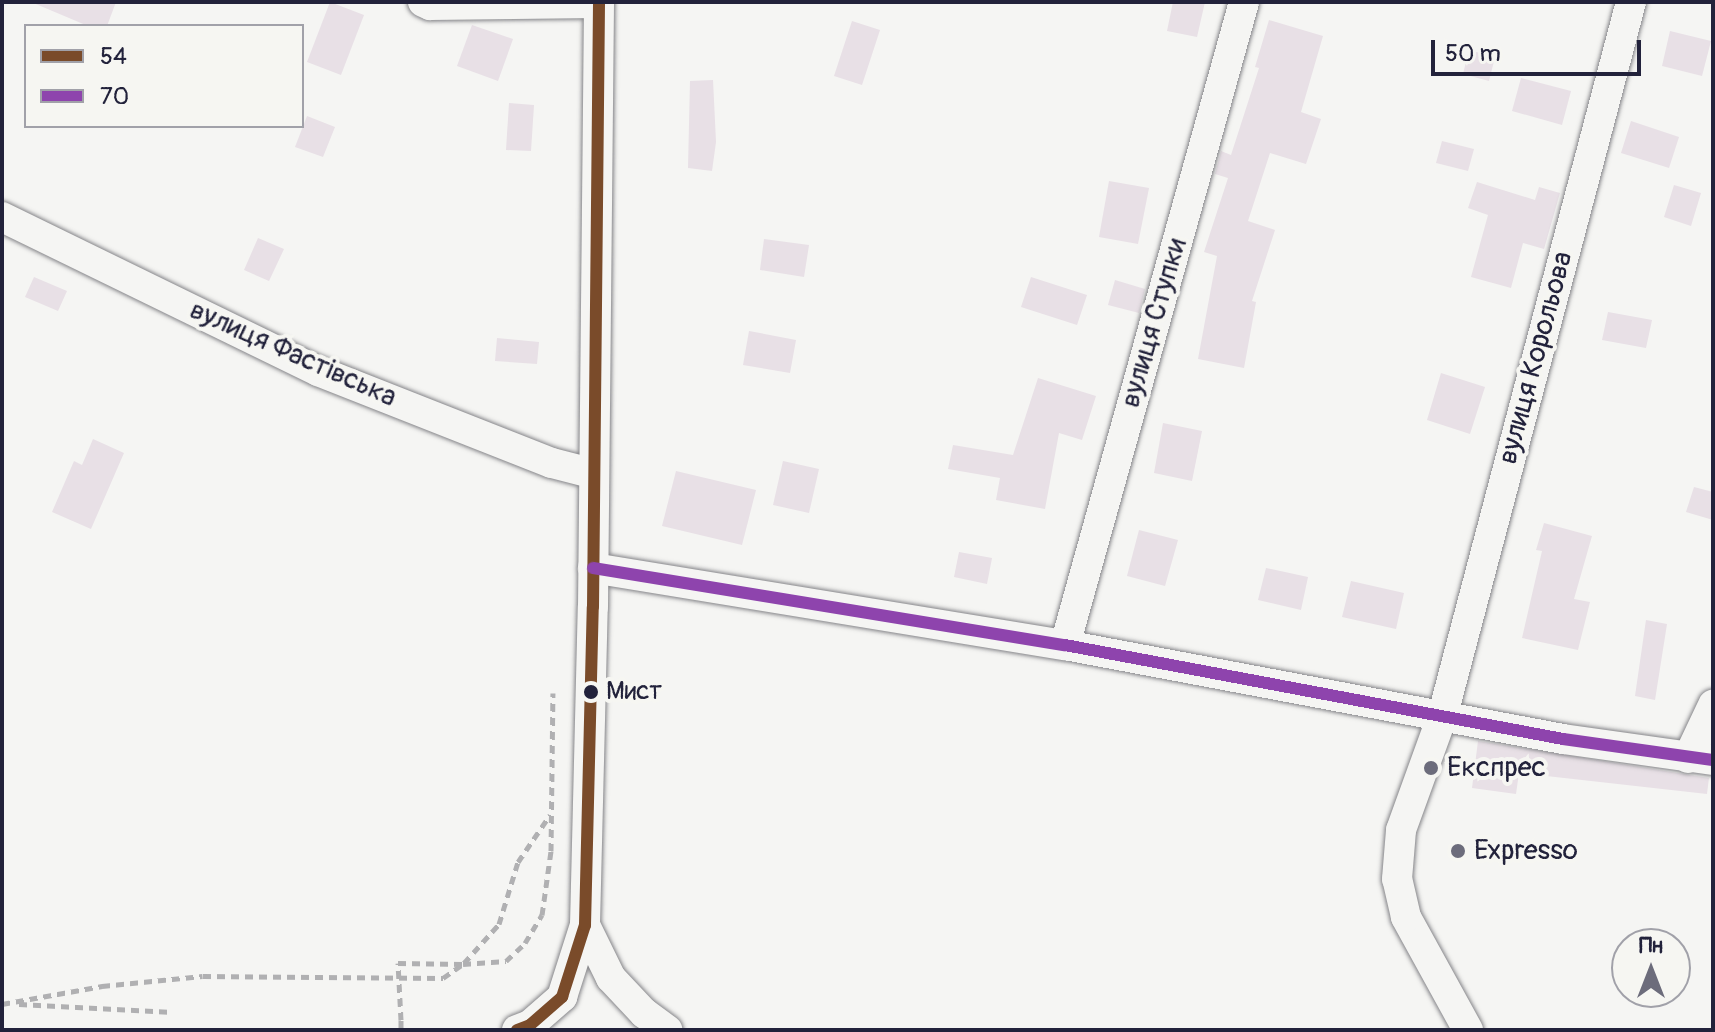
<!DOCTYPE html>
<meta charset="utf-8">
<style>
body{margin:0}
#map{position:relative;width:1715px;height:1032px;overflow:hidden;background:#f5f5f3;font-family:Pangolin,sans-serif}
div>[style]{position:absolute}
[style*='--x']{left:calc(var(--x)*1px);top:calc(var(--y)*1px);width:calc(var(--w)*1px);rotate:calc(var(--a)*1deg)}
.building>*{inset:0;background:#e8e0e6}
.path>*{height:5px;margin-top:-2.5px;transform-origin:0;background:repeating-linear-gradient(90deg,#b0b0b2 0 8px,transparent 0 14px)}
.roads{filter:drop-shadow(0 0 2px #858589) drop-shadow(0 0 2px #858589)}
.minor>*{height:30px;margin:-15px;padding:0 15px;transform-origin:15px;border-radius:15px;background:#f5f5f3}
.path-bridge>*{height:5px;margin-top:-2.5px;transform-origin:0;background:repeating-linear-gradient(90deg,#b0b0b2 0 8px,transparent 0 14px)}
.bus-1>*{height:12px;margin:-6px;padding:0 6px;transform-origin:6px;border-radius:6px;background:#7a4b2a}
.bus-2>*{height:12px;margin:-6px;padding:0 6px;transform-origin:6px;border-radius:6px;background:#8e44ad}
.dots>*{width:22px;height:22px;translate:-50% -50%;box-sizing:border-box;border:4px solid #f6f6f2;border-radius:50%}
span{translate:-50% -50%;white-space:nowrap;text-align:center;line-height:1.15;-webkit-text-stroke:8px #f6f6f2;paint-order:stroke}
.bus-label{font-size:26px;color:#22223b}
.left{translate:0 -50%;text-align:left}
.street-label{font-size:28px;color:#22223b}
.poi-label{font-size:28px;color:#22223b}
.frame{position:absolute;inset:0;border:4px solid #22223b;pointer-events:none}
.legend{position:absolute;left:24px;top:24px;width:280px;height:104px;box-sizing:border-box;background:#f6f6f2;border:2px solid #a1a1a9;margin:0;padding:10px 14px;list-style:none;font-size:24px;color:#22223b}
.legend li{display:flex;align-items:center;gap:16px;height:40px}
.legend b{width:40px;border:2px solid #a1a1a9}
.north{position:absolute;left:1611px;top:928px;width:80px;height:80px;box-sizing:border-box;background:#f6f6f2;border:2px solid #a1a1a9;border-radius:50%;rotate:0deg;font-size:22px;font-weight:700;line-height:32px;text-align:center;color:#22223b}
.north::after{content:'';display:block;margin:auto;width:28px;height:36px;background:#6c6c7b;clip-path:polygon(50% 0,100% 100%,50% 72%,0 100%)}
.scale{position:absolute;left:1431px;top:40px;width:210px;height:36px;box-sizing:border-box;border:4px solid #22223b;border-top:0;padding-left:10px;font-size:24px;line-height:28px;white-space:nowrap;color:#22223b;-webkit-text-stroke:6px #f6f6f2;paint-order:stroke}
</style>
<div id="map">
<div class="building">
<div style="clip-path:polygon(31px 2px,116px 2px,107px 26px,88px 26px)"></div>
<div style="clip-path:polygon(330px 2px,364px 15px,341px 75px,307px 62px)"></div>
<div style="clip-path:polygon(1173px 2px,1205px 2px,1197px 37px,1167px 31px)"></div>
<div style="clip-path:polygon(1269px 20px,1323px 36px,1301px 112px,1321px 119px,1306px 164px,1270px 153px,1248px 221px,1275px 230px,1252px 301px,1256px 302px,1244px 368px,1198px 359px,1217px 256px,1204px 252px,1228px 178px,1215px 174px,1220px 155px,1221px 151px,1231px 155px,1259px 68px,1255px 67px)"></div>
<div style="clip-path:polygon(852px 21px,880px 30px,862px 85px,834px 76px)"></div>
<div style="clip-path:polygon(472px 25px,513px 39px,498px 81px,457px 66px)"></div>
<div style="clip-path:polygon(1670px 31px,1711px 41px,1702px 76px,1662px 66px)"></div>
<div style="clip-path:polygon(1469px 50px,1495px 57px,1489px 81px,1463px 74px)"></div>
<div style="clip-path:polygon(1521px 78px,1571px 91px,1562px 125px,1512px 111px)"></div>
<div style="clip-path:polygon(713px 80px,716px 142px,712px 171px,688px 168px,690px 81px)"></div>
<div style="clip-path:polygon(509px 103px,534px 105px,531px 151px,506px 150px)"></div>
<div style="clip-path:polygon(307px 116px,335px 127px,323px 157px,295px 147px)"></div>
<div style="clip-path:polygon(1631px 121px,1679px 137px,1669px 168px,1621px 153px)"></div>
<div style="clip-path:polygon(1442px 141px,1474px 149px,1468px 171px,1436px 163px)"></div>
<div style="clip-path:polygon(1109px 181px,1149px 188px,1138px 244px,1099px 237px)"></div>
<div style="clip-path:polygon(1477px 182px,1535px 200px,1539px 187px,1560px 193px,1544px 249px,1523px 243px,1511px 288px,1471px 277px,1488px 215px,1468px 208px)"></div>
<div style="clip-path:polygon(1674px 185px,1701px 193px,1691px 226px,1664px 217px)"></div>
<div style="clip-path:polygon(258px 238px,284px 249px,269px 281px,244px 270px)"></div>
<div style="clip-path:polygon(764px 239px,809px 245px,804px 277px,760px 270px)"></div>
<div style="clip-path:polygon(34px 277px,67px 291px,58px 311px,25px 297px)"></div>
<div style="clip-path:polygon(1031px 277px,1087px 295px,1077px 325px,1021px 307px)"></div>
<div style="clip-path:polygon(1115px 280px,1145px 289px,1139px 313px,1108px 305px)"></div>
<div style="clip-path:polygon(1608px 312px,1652px 320px,1646px 348px,1602px 340px)"></div>
<div style="clip-path:polygon(749px 331px,796px 340px,790px 373px,743px 365px)"></div>
<div style="clip-path:polygon(497px 338px,539px 342px,537px 364px,495px 361px)"></div>
<div style="clip-path:polygon(1441px 373px,1485px 387px,1470px 434px,1427px 420px)"></div>
<div style="clip-path:polygon(1038px 378px,1096px 396px,1082px 440px,1059px 433px,1045px 509px,996px 500px,1000px 478px,948px 469px,953px 445px,1013px 455px)"></div>
<div style="clip-path:polygon(1163px 423px,1202px 431px,1192px 481px,1154px 473px)"></div>
<div style="clip-path:polygon(93px 439px,124px 453px,91px 529px,52px 512px,74px 461px,82px 465px)"></div>
<div style="clip-path:polygon(783px 461px,819px 469px,809px 513px,773px 505px)"></div>
<div style="clip-path:polygon(676px 471px,756px 490px,742px 545px,662px 526px)"></div>
<div style="clip-path:polygon(1694px 487px,1713px 492px,1713px 520px,1686px 512px)"></div>
<div style="clip-path:polygon(1544px 523px,1592px 536px,1574px 599px,1590px 602px,1578px 650px,1522px 638px,1542px 551px,1536px 550px)"></div>
<div style="clip-path:polygon(1139px 530px,1178px 540px,1165px 586px,1127px 576px)"></div>
<div style="clip-path:polygon(959px 552px,992px 558px,987px 584px,954px 577px)"></div>
<div style="clip-path:polygon(1266px 568px,1308px 577px,1301px 610px,1258px 600px)"></div>
<div style="clip-path:polygon(1351px 581px,1404px 593px,1396px 629px,1342px 617px)"></div>
<div style="clip-path:polygon(1646px 620px,1667px 624px,1655px 700px,1635px 696px)"></div>
<div style="clip-path:polygon(1478px 741px,1709px 778px,1707px 794px,1519px 773px,1516px 794px,1472px 788px)"></div>
</div>
<div class="path">
<div style="--x:464;--y:963;--w:52;--a:-48.1"></div>
<div style="--x:499;--y:924;--w:65;--a:-73"></div>
<div style="--x:518;--y:862;--w:57;--a:-55.8"></div>
<div style="--x:2;--y:1004;--w:102;--a:-10.2"></div>
<div style="--x:102;--y:986;--w:101;--a:-5.7"></div>
<div style="--x:203;--y:976;--w:240;--a:0.5"></div>
<div style="--x:443;--y:978;--w:24;--a:-35"></div>
<div style="--x:463;--y:964;--w:43;--a:-4"></div>
<div style="--x:506;--y:961;--w:26;--a:-43"></div>
<div style="--x:525;--y:943;--w:33;--a:-59"></div>
<div style="--x:542;--y:915;--w:65;--a:-82"></div>
<div style="--x:551;--y:851;--w:158;--a:-89.3"></div>
<div style="--x:19;--y:1004;--w:154;--a:3"></div>
<div style="--x:401;--y:1020;--w:10;--a:90"></div>
</div>
<div class="roads">
<div class="minor">
<div style="--x:423;--y:2;--w:8;--a:23"></div>
<div style="--x:430;--y:5;--w:168;--a:-0.7"></div>
<div style="--x:2;--y:217;--w:352;--a:26"></div>
<div style="--x:318;--y:371;--w:251;--a:21.5"></div>
<div style="--x:552;--y:463;--w:40;--a:14.4"></div>
<div style="--x:593;--y:568;--w:478;--a:9.3"></div>
<div style="--x:1065;--y:645;--w:507;--a:10.69"></div>
<div style="--x:1563;--y:739;--w:151;--a:8"></div>
<div style="--x:1065;--y:645;--w:667;--a:-74.44"></div>
<div style="--x:1688;--y:758;--w:59;--a:-64.7"></div>
<div style="--x:585;--y:925;--w:59;--a:63.9"></div>
<div style="--x:611;--y:978;--w:48;--a:46.7"></div>
<div style="--x:644;--y:1013;--w:29;--a:36"></div>
<div style="--x:517;--y:1030;--w:14;--a:-21"></div>
<div style="--x:530;--y:1025;--w:43;--a:-41.2"></div>
<div style="--x:562;--y:997;--w:76;--a:-72.3"></div>
<div style="--x:585;--y:925;--w:318;--a:-88.6"></div>
<div style="--x:593;--y:607;--w:605;--a:-89.43"></div>
<div style="--x:1468;--y:1030;--w:129;--a:-118.8"></div>
<div style="--x:1406;--y:917;--w:39;--a:-103"></div>
<div style="--x:1397;--y:879;--w:49;--a:-85.3"></div>
<div style="--x:1401;--y:830;--w:123;--a:-70.1"></div>
<div style="--x:1443;--y:714;--w:736;--a:-75.21"></div>
</div>
</div>
<div class="path-bridge">
<div style="--x:401;--y:1020;--w:57;--a:-93"></div>
<div style="--x:398;--y:963;--w:65;--a:0.9"></div>
</div>
<div class="bus-1">
<div style="--x:517;--y:1030;--w:14;--a:-21"></div>
<div style="--x:530;--y:1025;--w:43;--a:-41.2"></div>
<div style="--x:562;--y:997;--w:76;--a:-72.3"></div>
<div style="--x:585;--y:925;--w:318;--a:-88.6"></div>
<div style="--x:593;--y:607;--w:605;--a:-89.43"></div>
</div>
<div class="bus-2">
<div style="--x:593;--y:568;--w:478;--a:9.3"></div>
<div style="--x:1065;--y:645;--w:507;--a:10.69"></div>
<div style="--x:1563;--y:739;--w:151;--a:8"></div>
</div>
<div class="dots">
<div style="left:591px;top:692px;background:#22223b"></div>
<div style="left:1431px;top:768px;background:#6c6c7b"></div>
<div style="left:1458px;top:851px;background:#6c6c7b"></div>
</div>
<div class="bus-label">
<span class="left" style="left:606px;top:692px">Мист</span>
</div>
<div class="street-label">
<span style="left:1154px;top:323px;rotate:-74deg">вулиця Ступки</span>
<span style="left:293px;top:354px;rotate:24deg">вулиця Фастівська</span>
<span style="left:1536px;top:358px;rotate:-75deg">вулиця Корольова</span>
</div>
<div class="poi-label">
<span class="left" style="left:1447px;top:768px">Експрес</span>
<span class="left" style="left:1474px;top:851px">Expresso</span>
</div>
<div class="frame"></div>
<ul class="legend">
<li><b style="height:10px;background:#7a4b2a"></b>54</li>
<li><b style="height:10px;background:#8e44ad"></b>70</li>
</ul>
<div class="north">Пн</div>
<div class="scale">50 m</div>
</div>
